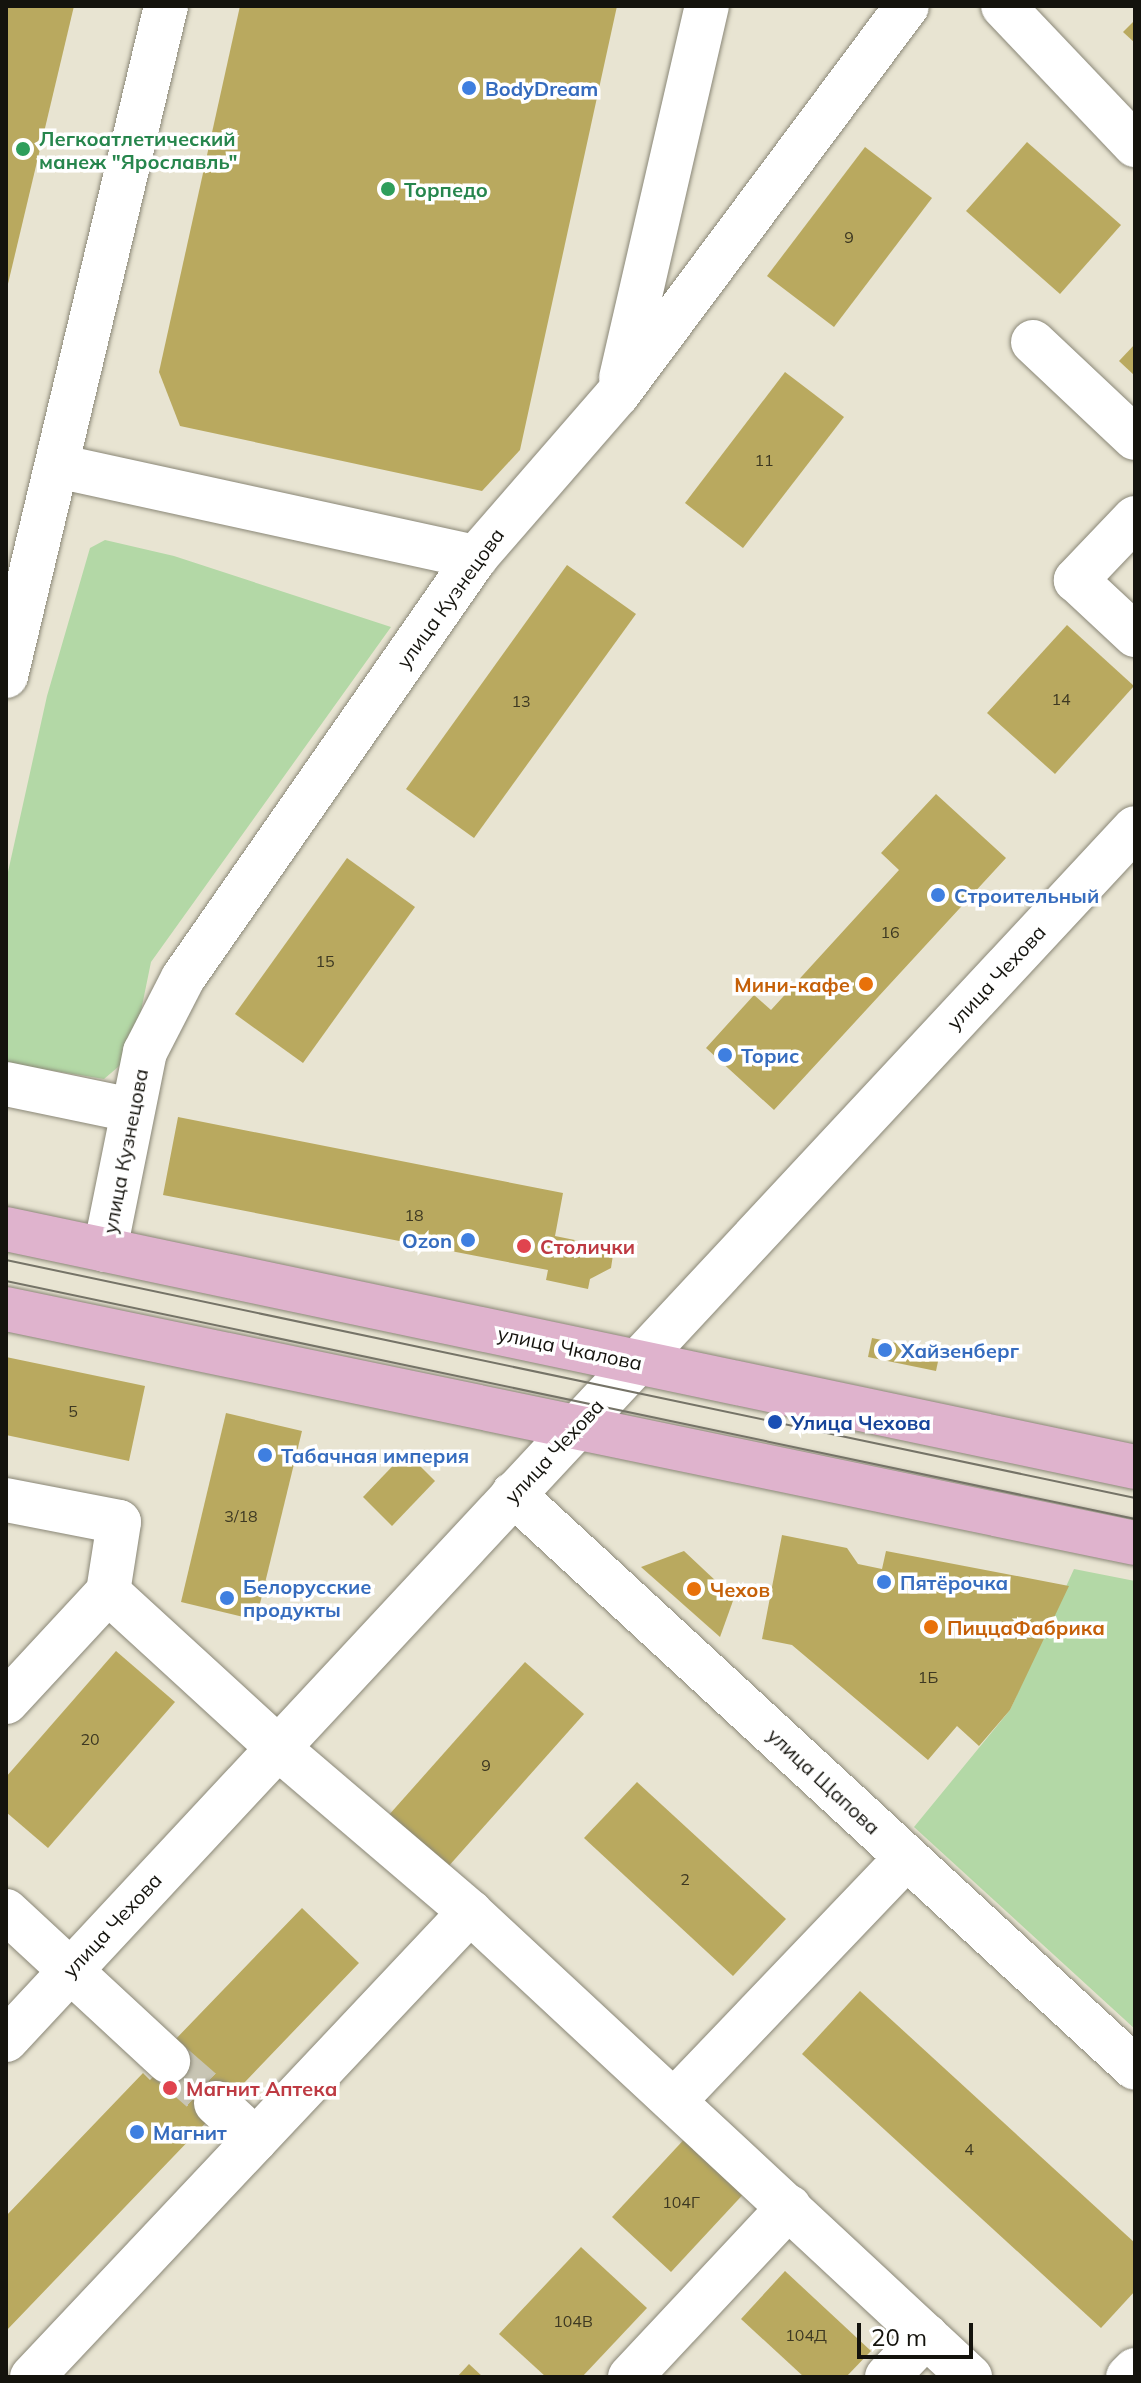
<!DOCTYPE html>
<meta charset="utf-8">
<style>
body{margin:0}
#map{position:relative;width:1141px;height:2383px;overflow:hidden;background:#e8e4d2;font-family:Mulish,sans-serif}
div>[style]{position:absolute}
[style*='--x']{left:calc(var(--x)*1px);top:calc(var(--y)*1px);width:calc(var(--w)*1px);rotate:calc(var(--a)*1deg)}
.green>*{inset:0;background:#b3d8a6}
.building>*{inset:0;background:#b9a95f}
.minor-tunnel>*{height:44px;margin-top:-22px;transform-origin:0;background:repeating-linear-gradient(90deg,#c8c5b4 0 44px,transparent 0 66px)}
.roads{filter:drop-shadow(0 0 2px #8a8777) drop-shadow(0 0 2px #8a8777)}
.minor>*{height:44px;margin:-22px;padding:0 22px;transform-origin:22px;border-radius:22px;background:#fff}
.major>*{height:44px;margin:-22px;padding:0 22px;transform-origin:22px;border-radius:22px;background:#dfb3cd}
.tram>*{height:2px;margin:-1px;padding:0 1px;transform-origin:1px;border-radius:1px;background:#757367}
.dots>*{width:22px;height:22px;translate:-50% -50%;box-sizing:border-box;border:4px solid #fff;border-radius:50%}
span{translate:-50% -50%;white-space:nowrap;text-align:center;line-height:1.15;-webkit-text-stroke:7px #fff;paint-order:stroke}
.number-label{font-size:16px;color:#3d3822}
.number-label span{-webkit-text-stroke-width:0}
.shop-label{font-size:20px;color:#366cbe;font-weight:700}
.left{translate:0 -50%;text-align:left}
.right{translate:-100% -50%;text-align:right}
.leisure-label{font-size:20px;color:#27864d;font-weight:700}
.street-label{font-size:20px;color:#14130d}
.food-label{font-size:20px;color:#c56008;font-weight:700}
.health-label{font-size:20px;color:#be3a42;font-weight:700}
.transit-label{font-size:20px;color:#164399;font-weight:700}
.frame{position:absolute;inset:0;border:8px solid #14130d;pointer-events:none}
.scale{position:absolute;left:857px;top:2323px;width:116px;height:36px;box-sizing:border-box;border:4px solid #14130d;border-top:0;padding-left:10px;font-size:24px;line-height:28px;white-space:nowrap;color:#14130d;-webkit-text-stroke:6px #fff;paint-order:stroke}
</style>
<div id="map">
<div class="green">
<div style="clip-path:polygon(105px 540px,174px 556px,391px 627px,151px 962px,132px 1055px,104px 1079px,6px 1063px,6px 881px,47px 696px,90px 548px)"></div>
<div style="clip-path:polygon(1074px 1569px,1135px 1581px,1135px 2029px,914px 1827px,1010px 1710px)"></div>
</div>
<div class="building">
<div style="clip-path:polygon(6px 6px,74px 6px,7px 288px,6px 287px)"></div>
<div style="clip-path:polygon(240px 6px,617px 6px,520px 450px,482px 491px,180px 426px,159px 372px)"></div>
<div style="clip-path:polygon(1135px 20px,1135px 43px,1123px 32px)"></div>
<div style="clip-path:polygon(1027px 142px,1121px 225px,1060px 294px,966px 211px)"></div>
<div style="clip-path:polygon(865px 147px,932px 198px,834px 327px,767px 276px)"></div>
<div style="clip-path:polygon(1135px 344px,1135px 376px,1119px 361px)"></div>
<div style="clip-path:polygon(785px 372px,844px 417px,743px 548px,685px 503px)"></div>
<div style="clip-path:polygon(567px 565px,636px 614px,474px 838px,406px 789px)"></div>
<div style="clip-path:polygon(1067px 625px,1134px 686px,1055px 774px,987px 713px)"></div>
<div style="clip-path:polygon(936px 794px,1006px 858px,774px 1110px,706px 1048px,754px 995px,771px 1010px,899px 870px,881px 853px)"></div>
<div style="clip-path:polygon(347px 858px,415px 907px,303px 1063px,235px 1014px)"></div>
<div style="clip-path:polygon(178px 1117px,563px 1193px,555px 1236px,614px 1248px,611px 1268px,590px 1279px,588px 1289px,546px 1280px,548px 1270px,163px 1195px)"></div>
<div style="clip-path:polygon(872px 1338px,940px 1352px,936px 1371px,868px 1357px)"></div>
<div style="clip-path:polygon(6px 1357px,145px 1386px,129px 1461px,6px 1435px)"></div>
<div style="clip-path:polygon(226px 1413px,302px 1431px,256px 1620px,181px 1602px)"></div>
<div style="clip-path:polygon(406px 1452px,435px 1481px,392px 1526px,363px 1497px)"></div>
<div style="clip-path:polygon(782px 1535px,847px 1548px,858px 1564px,882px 1569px,886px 1551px,1069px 1586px,1010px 1710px,979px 1746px,957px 1726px,928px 1760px,792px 1645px,762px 1639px)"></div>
<div style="clip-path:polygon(684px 1551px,734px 1598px,720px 1637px,641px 1567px)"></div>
<div style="clip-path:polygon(116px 1651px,175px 1702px,48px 1848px,6px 1812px,6px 1777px)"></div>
<div style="clip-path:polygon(525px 1662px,584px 1714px,447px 1868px,388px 1816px)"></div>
<div style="clip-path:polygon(637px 1782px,786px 1919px,733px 1976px,584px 1838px)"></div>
<div style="clip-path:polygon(302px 1908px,359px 1963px,6px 2331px,6px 2216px,143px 2073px,150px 2080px,178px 2051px,171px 2044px)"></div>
<div style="clip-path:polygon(860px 1991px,1135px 2243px,1135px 2291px,1101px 2328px,802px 2054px)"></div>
<div style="clip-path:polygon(690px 2133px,749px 2188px,671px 2272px,612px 2217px)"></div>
<div style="clip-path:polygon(581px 2247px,647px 2308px,582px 2377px,546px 2377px,499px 2334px)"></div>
<div style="clip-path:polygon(785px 2271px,871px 2351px,846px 2377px,804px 2377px,741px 2319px)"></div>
<div style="clip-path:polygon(469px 2364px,483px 2377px,457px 2377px)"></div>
</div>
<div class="minor-tunnel">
<div style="--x:168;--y:2061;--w:64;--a:41.2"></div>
</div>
<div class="roads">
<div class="minor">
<div style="--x:1003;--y:6;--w:192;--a:46.5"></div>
<div style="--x:1033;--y:342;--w:140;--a:43.3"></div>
<div style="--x:621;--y:378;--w:382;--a:-77"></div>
<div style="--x:57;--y:466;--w:429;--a:12.3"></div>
<div style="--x:1135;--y:518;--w:86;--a:133.6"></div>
<div style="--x:1076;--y:580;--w:81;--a:43"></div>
<div style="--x:6;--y:676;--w:689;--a:-76.57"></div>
<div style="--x:6;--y:1084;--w:129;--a:11.7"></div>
<div style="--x:105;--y:1250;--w:202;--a:-78.6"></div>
<div style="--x:145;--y:1052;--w:83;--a:-62.8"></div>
<div style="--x:183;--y:978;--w:513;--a:-55.16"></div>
<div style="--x:476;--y:557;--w:215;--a:-49"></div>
<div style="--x:617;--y:395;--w:485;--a:-53.3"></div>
<div style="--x:513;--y:1494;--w:846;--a:42.7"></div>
<div style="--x:6;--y:1500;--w:115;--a:11"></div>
<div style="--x:119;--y:1522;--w:71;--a:98.9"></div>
<div style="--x:108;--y:1592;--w:150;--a:132.8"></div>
<div style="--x:108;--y:1592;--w:231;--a:42.5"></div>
<div style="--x:278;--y:1748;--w:253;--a:40.5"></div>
<div style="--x:470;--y:1912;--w:683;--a:42.92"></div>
<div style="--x:6;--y:1911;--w:221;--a:42.8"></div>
<div style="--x:6;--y:2040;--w:1656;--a:-47.03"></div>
<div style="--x:674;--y:2101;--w:337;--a:-46.3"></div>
<div style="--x:216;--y:2103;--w:54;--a:42.8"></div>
<div style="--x:32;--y:2377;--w:639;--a:-46.71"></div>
<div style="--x:630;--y:2377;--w:233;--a:-46.9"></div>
<div style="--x:887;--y:2377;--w:57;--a:-46.4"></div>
<div style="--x:1128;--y:2377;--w:10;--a:-45"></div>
</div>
<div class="major">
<div style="--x:6;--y:1229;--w:1154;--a:11.9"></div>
<div style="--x:6;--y:1309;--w:1153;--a:11.71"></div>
</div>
</div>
<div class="tram">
<div style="--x:6;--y:1260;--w:1154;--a:11.9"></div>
<div style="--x:6;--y:1281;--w:1154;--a:11.9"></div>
</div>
<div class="dots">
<div style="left:469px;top:88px;background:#3f7fe0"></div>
<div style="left:23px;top:149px;background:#2e9e5b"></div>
<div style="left:388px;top:189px;background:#2e9e5b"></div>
<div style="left:938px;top:895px;background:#3f7fe0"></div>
<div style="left:866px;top:984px;background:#e8710a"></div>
<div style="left:725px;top:1055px;background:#3f7fe0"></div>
<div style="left:468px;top:1240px;background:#3f7fe0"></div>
<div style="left:524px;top:1246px;background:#e0444e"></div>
<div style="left:885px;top:1350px;background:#3f7fe0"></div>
<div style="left:775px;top:1422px;background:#1a4fb4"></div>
<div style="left:265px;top:1455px;background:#3f7fe0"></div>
<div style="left:884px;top:1582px;background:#3f7fe0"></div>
<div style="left:694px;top:1589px;background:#e8710a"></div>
<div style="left:227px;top:1598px;background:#3f7fe0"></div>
<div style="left:931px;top:1627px;background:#e8710a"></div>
<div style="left:170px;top:2088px;background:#e0444e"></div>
<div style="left:137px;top:2132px;background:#3f7fe0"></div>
</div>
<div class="number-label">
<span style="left:849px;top:237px">9</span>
<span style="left:764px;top:460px">11</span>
<span style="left:1061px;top:699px">14</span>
<span style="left:521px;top:701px">13</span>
<span style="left:890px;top:932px">16</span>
<span style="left:325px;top:961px">15</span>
<span style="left:414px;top:1215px">18</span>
<span style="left:73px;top:1411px">5</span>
<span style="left:241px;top:1516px">3/18</span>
<span style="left:928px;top:1677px">1Б</span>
<span style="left:90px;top:1739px">20</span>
<span style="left:486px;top:1765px">9</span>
<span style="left:685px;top:1879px">2</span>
<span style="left:969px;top:2149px">4</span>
<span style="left:681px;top:2202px">104Г</span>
<span style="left:573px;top:2321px">104В</span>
<span style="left:806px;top:2335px">104Д</span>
</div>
<div class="shop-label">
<span class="left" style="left:485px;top:88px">BodyDream</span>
<span class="left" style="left:954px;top:895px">Строительный</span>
<span class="left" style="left:741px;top:1055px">Торис</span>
<span class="right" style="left:452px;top:1240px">Ozon</span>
<span class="left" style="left:901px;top:1350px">Хайзенберг</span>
<span class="left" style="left:281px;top:1455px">Табачная империя</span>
<span class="left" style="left:900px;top:1582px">Пятёрочка</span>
<span class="left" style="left:243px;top:1598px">Белорусские<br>продукты</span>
<span class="left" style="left:153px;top:2132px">Магнит</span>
</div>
<div class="leisure-label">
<span class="left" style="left:39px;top:150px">Легкоатлетический<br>манеж "Ярославль"</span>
<span class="left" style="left:404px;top:189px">Торпедо</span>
</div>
<div class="street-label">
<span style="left:450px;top:598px;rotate:-54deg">улица Кузнецова</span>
<span style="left:996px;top:977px;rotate:-47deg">улица Чехова</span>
<span style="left:125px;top:1151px;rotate:-79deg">улица Кузнецова</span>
<span style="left:570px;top:1348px;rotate:12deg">улица Чкалова</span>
<span style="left:554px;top:1451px;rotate:-47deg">улица Чехова</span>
<span style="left:824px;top:1781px;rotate:43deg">улица Щапова</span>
<span style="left:112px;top:1925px;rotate:-47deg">улица Чехова</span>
</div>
<div class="food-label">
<span class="right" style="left:850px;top:984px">Мини-кафе</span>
<span class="left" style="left:710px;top:1589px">Чехов</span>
<span class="left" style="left:947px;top:1627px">ПиццаФабрика</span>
</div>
<div class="health-label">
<span class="left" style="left:540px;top:1246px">Столички</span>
<span class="left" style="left:186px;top:2088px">Магнит Аптека</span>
</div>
<div class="transit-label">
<span class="left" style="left:791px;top:1422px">Улица Чехова</span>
</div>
<div class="frame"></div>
<div class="scale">20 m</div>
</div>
